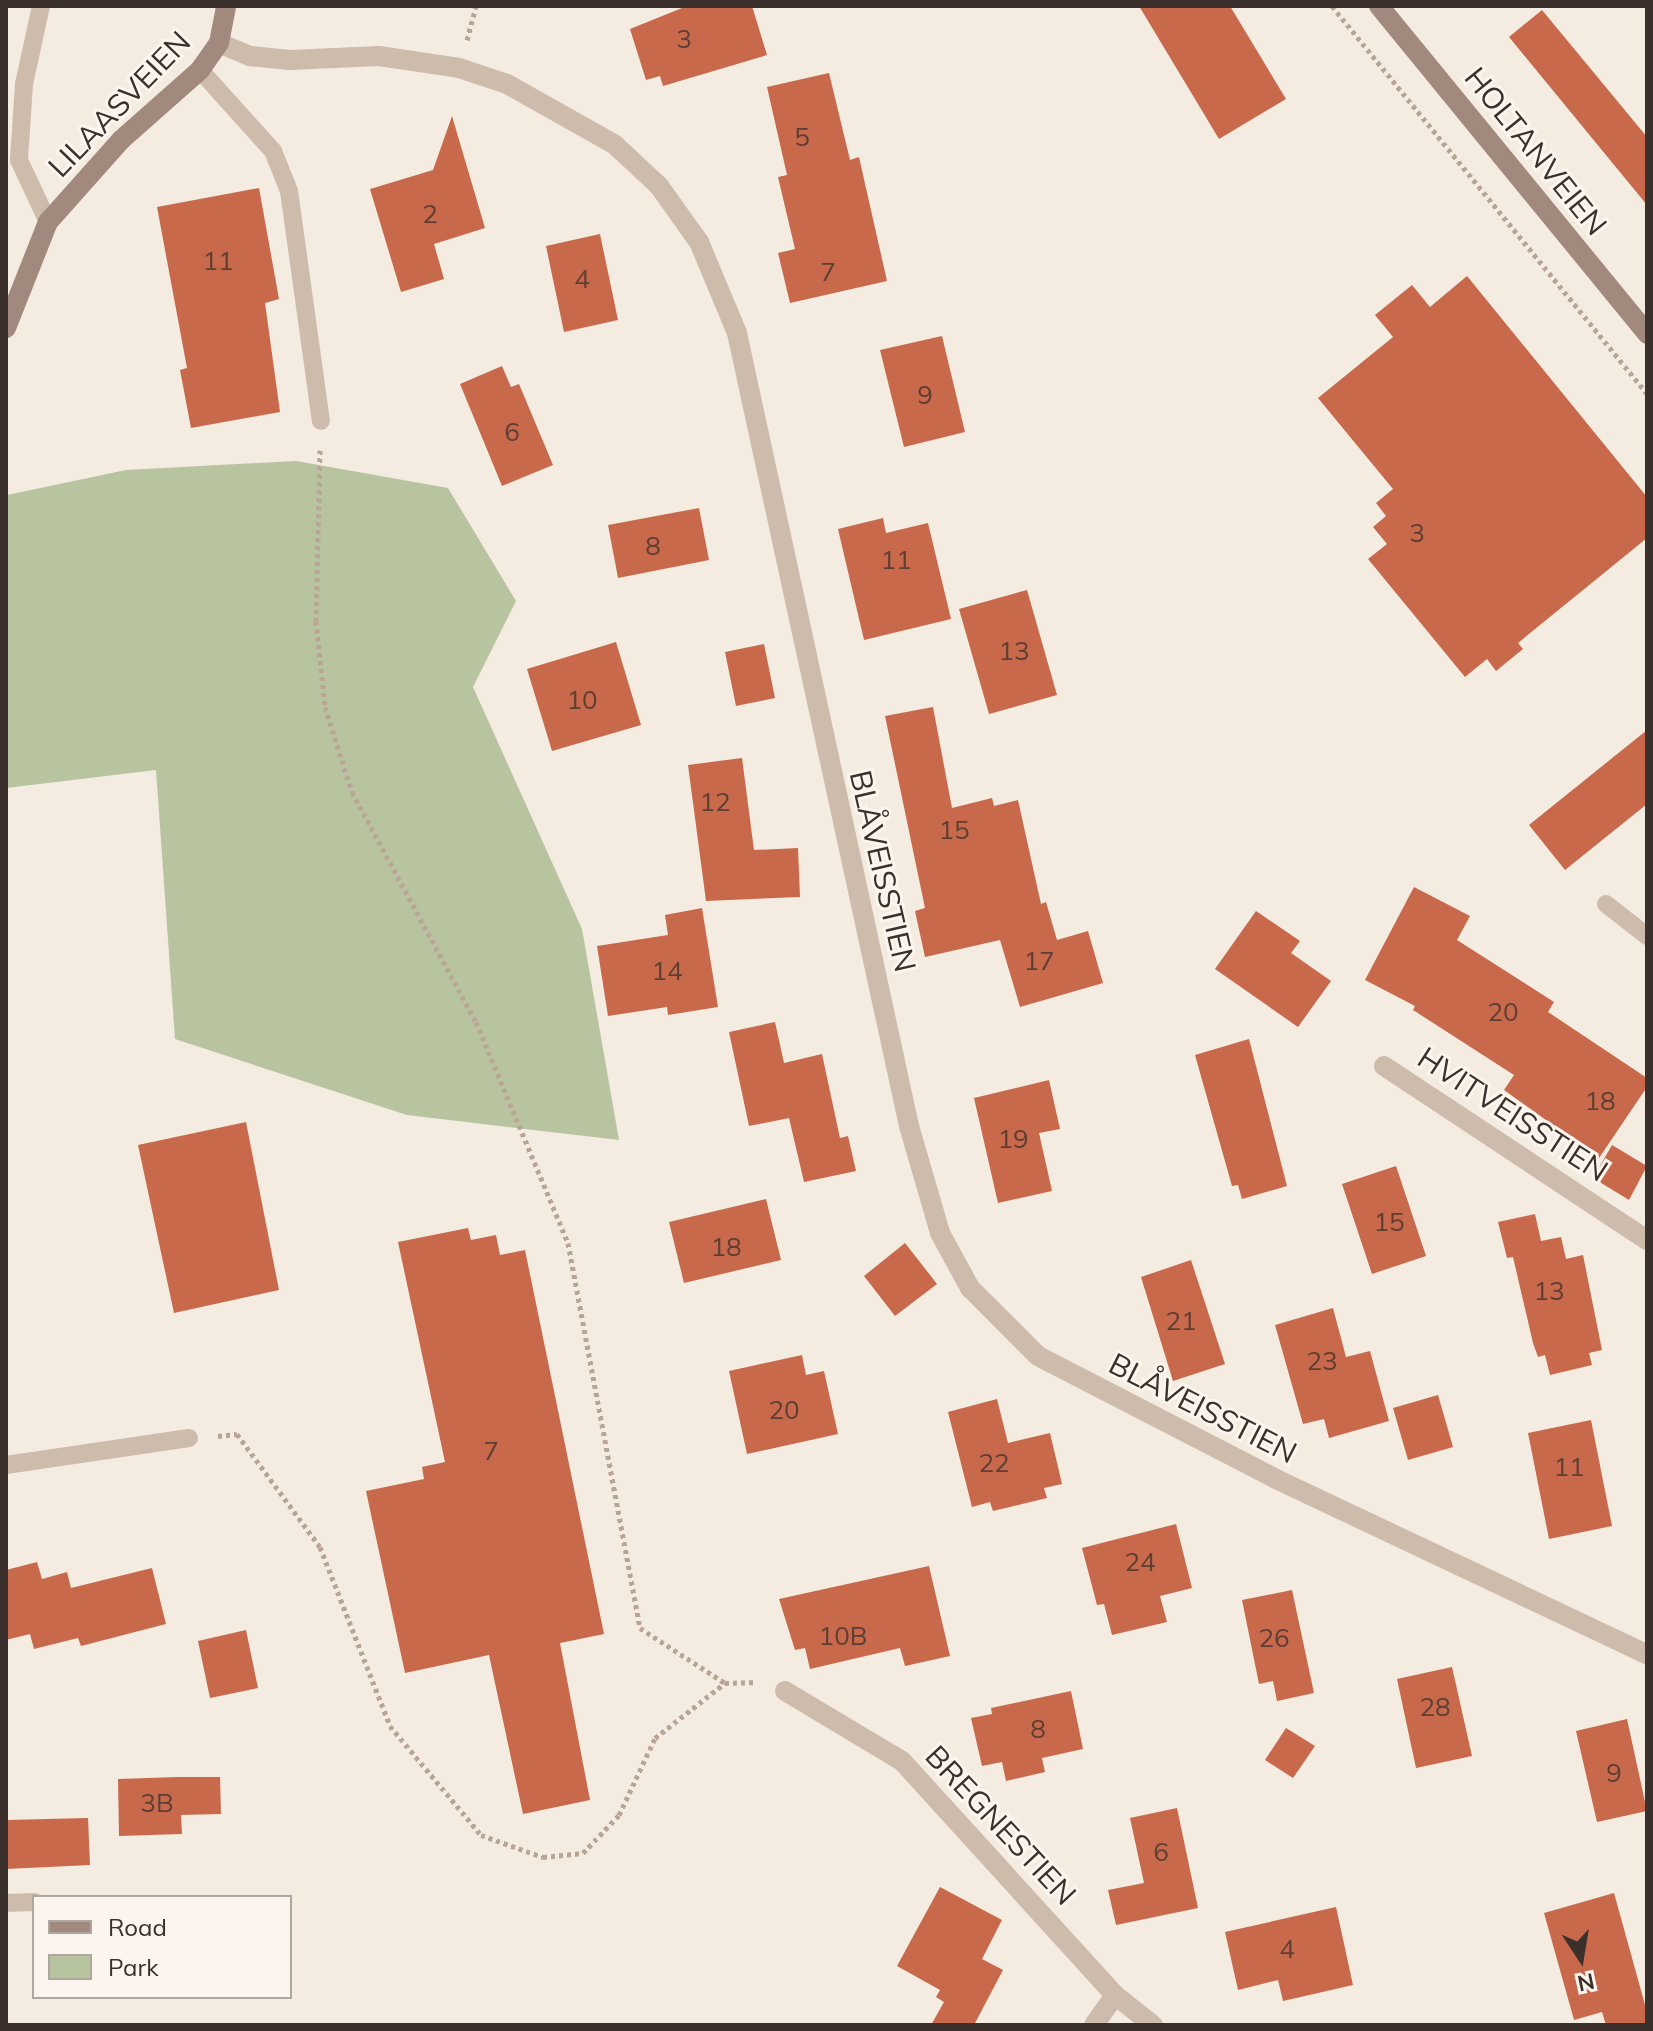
<!DOCTYPE html>
<meta charset="utf-8">
<style>
body{margin:0}
#map{position:relative;width:1653px;height:2031px;overflow:hidden;background:#f4ebe1;font-family:Mulish,sans-serif}
div>[style]{position:absolute}
[style*='--x']{left:calc(var(--x)*1px);top:calc(var(--y)*1px);width:calc(var(--w)*1px);rotate:calc(var(--a)*1deg)}
.green>*{inset:0;background:#b8c4a0}
.building>*{inset:0;background:#c8694b}
.path>*{height:5px;margin-top:-2.5px;transform-origin:0;background:repeating-linear-gradient(90deg,#b9a596 0 4px,transparent 0 8px)}
.lane>*{height:18px;margin:-9px;padding:0 9px;transform-origin:9px;border-radius:9px;background:#cdbbac}
.street>*{height:20px;margin:-10px;padding:0 10px;transform-origin:10px;border-radius:10px;background:#cdbbac}
.secondary>*{height:20px;margin:-10px;padding:0 10px;transform-origin:10px;border-radius:10px;background:#a18a7d}
span{translate:-50% -50%;white-space:nowrap;text-align:center;line-height:1.15;-webkit-text-stroke:6px #fbf5ee;paint-order:stroke}
.number-label{font-size:26px;color:#5e3e33}
.number-label span{-webkit-text-stroke-width:0}
.street-label{font-size:30px;color:#3b302b}
.frame{position:absolute;inset:0;border:8px solid #3b302b;pointer-events:none}
.legend{position:absolute;left:32px;top:1895px;width:260px;height:104px;box-sizing:border-box;background:#fbf5ee;border:2px solid #aea6a0;margin:0;padding:10px 14px;list-style:none;font-size:24px;color:#3b302b}
.legend li{display:flex;align-items:center;gap:16px;height:40px}
.legend b{width:40px;border:2px solid #aea6a0}
.north{position:absolute;left:1541px;top:1919px;width:80px;height:80px;-webkit-text-stroke:6px #fbf5ee;paint-order:stroke;rotate:168deg;font-size:22px;font-weight:700;line-height:32px;text-align:center;color:#3b302b}
.north::after{content:'';display:block;margin:auto;width:28px;height:36px;background:#3b302b;clip-path:polygon(50% 0,100% 100%,50% 72%,0 100%)}
</style>
<div id="map">
<div class="green">
<div style="clip-path:polygon(296px 461px,448px 488px,516px 601px,473px 687px,582px 929px,619px 1140px,407px 1115px,175px 1039px,156px 770px,6px 788px,7px 495px,126px 470px)"></div>
</div>
<div class="building">
<div style="clip-path:polygon(687px 6px,752px 6px,767px 55px,663px 86px,660px 76px,646px 80px,630px 29px)"></div>
<div style="clip-path:polygon(1139px 6px,1230px 6px,1286px 99px,1219px 139px)"></div>
<div style="clip-path:polygon(1542px 10px,1647px 137px,1647px 205px,1509px 37px)"></div>
<div style="clip-path:polygon(829px 73px,850px 160px,859px 157px,887px 281px,790px 303px,778px 253px,795px 249px,778px 177px,787px 175px,767px 87px)"></div>
<div style="clip-path:polygon(452px 116px,485px 228px,434px 244px,444px 279px,401px 292px,370px 189px,433px 170px)"></div>
<div style="clip-path:polygon(259px 188px,279px 299px,265px 303px,280px 412px,191px 428px,180px 370px,187px 368px,157px 207px)"></div>
<div style="clip-path:polygon(600px 234px,618px 320px,564px 332px,546px 246px)"></div>
<div style="clip-path:polygon(1467px 276px,1647px 497px,1647px 538px,1518px 643px,1523px 649px,1496px 671px,1487px 659px,1465px 677px,1368px 559px,1387px 544px,1373px 527px,1386px 516px,1376px 503px,1393px 489px,1318px 398px,1393px 337px,1375px 315px,1412px 285px,1430px 307px)"></div>
<div style="clip-path:polygon(942px 336px,965px 432px,904px 447px,880px 350px)"></div>
<div style="clip-path:polygon(502px 366px,511px 387px,519px 384px,553px 465px,502px 486px,460px 384px)"></div>
<div style="clip-path:polygon(699px 508px,709px 560px,618px 578px,608px 525px)"></div>
<div style="clip-path:polygon(883px 518px,886px 533px,928px 523px,951px 619px,864px 640px,838px 529px)"></div>
<div style="clip-path:polygon(1027px 590px,1057px 695px,989px 714px,959px 609px)"></div>
<div style="clip-path:polygon(616px 642px,641px 725px,552px 751px,527px 669px)"></div>
<div style="clip-path:polygon(764px 644px,775px 698px,736px 706px,725px 652px)"></div>
<div style="clip-path:polygon(933px 707px,952px 808px,992px 798px,994px 806px,1018px 800px,1041px 904px,1046px 902px,1057px 940px,1088px 931px,1103px 983px,1020px 1007px,1000px 940px,925px 957px,915px 911px,925px 908px,885px 716px)"></div>
<div style="clip-path:polygon(1647px 730px,1647px 804px,1565px 870px,1529px 825px)"></div>
<div style="clip-path:polygon(742px 758px,754px 850px,798px 848px,800px 897px,706px 901px,688px 765px)"></div>
<div style="clip-path:polygon(1414px 887px,1470px 916px,1457px 940px,1554px 1002px,1548px 1012px,1647px 1078px,1647px 1087px,1599px 1158px,1504px 1090px,1514px 1075px,1413px 1010px,1415px 1006px,1365px 980px)"></div>
<div style="clip-path:polygon(702px 908px,718px 1007px,668px 1015px,667px 1007px,608px 1016px,597px 946px,668px 935px,665px 915px)"></div>
<div style="clip-path:polygon(1256px 911px,1300px 941px,1291px 953px,1331px 981px,1298px 1027px,1215px 969px)"></div>
<div style="clip-path:polygon(775px 1022px,784px 1063px,822px 1054px,840px 1138px,848px 1136px,856px 1171px,804px 1182px,789px 1118px,749px 1126px,729px 1032px)"></div>
<div style="clip-path:polygon(1249px 1039px,1287px 1186px,1242px 1199px,1238px 1185px,1232px 1186px,1195px 1055px)"></div>
<div style="clip-path:polygon(1049px 1080px,1060px 1129px,1039px 1133px,1052px 1191px,998px 1203px,974px 1098px)"></div>
<div style="clip-path:polygon(246px 1122px,279px 1290px,174px 1313px,138px 1145px)"></div>
<div style="clip-path:polygon(1612px 1145px,1647px 1166px,1629px 1200px,1593px 1178px)"></div>
<div style="clip-path:polygon(1396px 1166px,1426px 1256px,1372px 1274px,1342px 1184px)"></div>
<div style="clip-path:polygon(766px 1199px,781px 1260px,684px 1283px,669px 1222px)"></div>
<div style="clip-path:polygon(1535px 1214px,1541px 1241px,1561px 1237px,1566px 1259px,1583px 1255px,1602px 1350px,1589px 1353px,1592px 1365px,1550px 1375px,1545px 1355px,1538px 1357px,1533px 1343px,1513px 1257px,1507px 1258px,1498px 1222px)"></div>
<div style="clip-path:polygon(468px 1228px,471px 1240px,496px 1235px,500px 1255px,525px 1250px,604px 1634px,560px 1643px,590px 1800px,523px 1814px,489px 1655px,405px 1673px,366px 1491px,424px 1479px,422px 1467px,445px 1462px,398px 1242px)"></div>
<div style="clip-path:polygon(905px 1243px,937px 1284px,895px 1316px,864px 1276px)"></div>
<div style="clip-path:polygon(1191px 1260px,1225px 1364px,1173px 1381px,1141px 1277px)"></div>
<div style="clip-path:polygon(1333px 1308px,1346px 1357px,1370px 1351px,1389px 1421px,1329px 1438px,1324px 1419px,1303px 1424px,1275px 1325px)"></div>
<div style="clip-path:polygon(802px 1355px,806px 1375px,824px 1371px,838px 1434px,747px 1454px,729px 1371px)"></div>
<div style="clip-path:polygon(1438px 1395px,1453px 1447px,1408px 1460px,1393px 1408px)"></div>
<div style="clip-path:polygon(997px 1399px,1008px 1443px,1050px 1433px,1062px 1484px,1044px 1488px,1047px 1498px,993px 1511px,990px 1502px,972px 1507px,948px 1412px)"></div>
<div style="clip-path:polygon(1591px 1420px,1612px 1526px,1549px 1539px,1528px 1433px)"></div>
<div style="clip-path:polygon(1176px 1524px,1192px 1588px,1160px 1596px,1167px 1622px,1112px 1635px,1104px 1604px,1097px 1605px,1082px 1548px)"></div>
<div style="clip-path:polygon(37px 1562px,42px 1579px,67px 1572px,71px 1588px,152px 1568px,166px 1624px,81px 1646px,78px 1638px,34px 1649px,30px 1634px,6px 1640px,6px 1570px)"></div>
<div style="clip-path:polygon(929px 1566px,950px 1656px,905px 1666px,900px 1648px,810px 1669px,805px 1648px,795px 1650px,779px 1599px)"></div>
<div style="clip-path:polygon(1292px 1590px,1314px 1693px,1277px 1701px,1273px 1681px,1259px 1684px,1242px 1600px)"></div>
<div style="clip-path:polygon(246px 1630px,258px 1688px,210px 1698px,198px 1641px)"></div>
<div style="clip-path:polygon(1452px 1667px,1472px 1756px,1416px 1768px,1397px 1679px)"></div>
<div style="clip-path:polygon(1071px 1691px,1083px 1749px,1042px 1758px,1045px 1772px,1006px 1781px,1002px 1762px,982px 1766px,971px 1718px,992px 1714px,991px 1708px)"></div>
<div style="clip-path:polygon(1627px 1719px,1647px 1811px,1597px 1822px,1576px 1731px)"></div>
<div style="clip-path:polygon(1286px 1728px,1315px 1746px,1293px 1778px,1265px 1760px)"></div>
<div style="clip-path:polygon(178px 1777px,220px 1777px,221px 1814px,181px 1815px,182px 1834px,119px 1836px,118px 1779px)"></div>
<div style="clip-path:polygon(1177px 1808px,1198px 1908px,1116px 1925px,1108px 1890px,1144px 1883px,1130px 1818px)"></div>
<div style="clip-path:polygon(88px 1818px,90px 1865px,6px 1869px,6px 1820px)"></div>
<div style="clip-path:polygon(940px 1887px,1002px 1920px,982px 1959px,1003px 1970px,974px 2025px,931px 2025px,944px 2002px,936px 1997px,940px 1990px,897px 1966px)"></div>
<div style="clip-path:polygon(1614px 1893px,1647px 2012px,1647px 2025px,1606px 2025px,1602px 2012px,1574px 2020px,1544px 1913px)"></div>
<div style="clip-path:polygon(1336px 1907px,1353px 1985px,1283px 2001px,1278px 1980px,1238px 1990px,1225px 1932px)"></div>
</div>
<div class="path">
<div style="--x:1332;--y:6;--w:499;--a:50.9"></div>
<div style="--x:467;--y:40;--w:35;--a:-75"></div>
<div style="--x:320;--y:450;--w:171;--a:91.3"></div>
<div style="--x:316;--y:621;--w:86;--a:84"></div>
<div style="--x:325;--y:707;--w:89;--a:72.4"></div>
<div style="--x:352;--y:792;--w:261;--a:61.7"></div>
<div style="--x:476;--y:1022;--w:239;--a:67.4"></div>
<div style="--x:568;--y:1243;--w:392;--a:79.4"></div>
<div style="--x:640;--y:1628;--w:101;--a:32.9"></div>
<div style="--x:218;--y:1436;--w:19;--a:-6"></div>
<div style="--x:237;--y:1434;--w:140;--a:53.7"></div>
<div style="--x:320;--y:1547;--w:192;--a:68.6"></div>
<div style="--x:390;--y:1726;--w:142;--a:50.1"></div>
<div style="--x:481;--y:1835;--w:66;--a:19.5"></div>
<div style="--x:543;--y:1857;--w:40;--a:-5.7"></div>
<div style="--x:583;--y:1853;--w:52;--a:-46.5"></div>
<div style="--x:619;--y:1815;--w:85;--a:-64.9"></div>
<div style="--x:655;--y:1738;--w:89;--a:-38.2"></div>
<div style="--x:725;--y:1683;--w:32;--a:-2"></div>
</div>
<div class="lane">
<div style="--x:41;--y:6;--w:80;--a:102.3"></div>
<div style="--x:24;--y:84;--w:76;--a:93.8"></div>
<div style="--x:19;--y:160;--w:68;--a:64.9"></div>
<div style="--x:200;--y:70;--w:109;--a:48"></div>
<div style="--x:273;--y:151;--w:43;--a:68.2"></div>
<div style="--x:289;--y:191;--w:232;--a:82.1"></div>
<div style="--x:1606;--y:904;--w:52;--a:38"></div>
<div style="--x:6;--y:1465;--w:185;--a:-8.4"></div>
<div style="--x:6;--y:1903;--w:28;--a:-2"></div>
</div>
<div class="street">
<div style="--x:219;--y:43;--w:34;--a:23"></div>
<div style="--x:250;--y:56;--w:40;--a:5.7"></div>
<div style="--x:290;--y:60;--w:89;--a:-2.6"></div>
<div style="--x:379;--y:56;--w:81;--a:8.5"></div>
<div style="--x:459;--y:68;--w:51;--a:18.4"></div>
<div style="--x:507;--y:84;--w:123;--a:29.3"></div>
<div style="--x:614;--y:144;--w:62;--a:43"></div>
<div style="--x:659;--y:186;--w:69;--a:54.5"></div>
<div style="--x:699;--y:242;--w:99;--a:67.3"></div>
<div style="--x:737;--y:333;--w:811;--a:77.76"></div>
<div style="--x:909;--y:1126;--w:111;--a:73.8"></div>
<div style="--x:940;--y:1233;--w:63;--a:61.4"></div>
<div style="--x:970;--y:1288;--w:96;--a:45"></div>
<div style="--x:1038;--y:1356;--w:268;--a:27.3"></div>
<div style="--x:1276;--y:1479;--w:410;--a:25.3"></div>
<div style="--x:1384;--y:1066;--w:315;--a:33.5"></div>
<div style="--x:785;--y:1691;--w:136;--a:30.9"></div>
<div style="--x:902;--y:1761;--w:316;--a:47.7"></div>
<div style="--x:1115;--y:1995;--w:48;--a:38.3"></div>
<div style="--x:1094;--y:2025;--w:37;--a:-55"></div>
</div>
<div class="secondary">
<div style="--x:1379;--y:6;--w:424;--a:50.7"></div>
<div style="--x:6;--y:328;--w:114;--a:-68.4"></div>
<div style="--x:48;--y:222;--w:110;--a:-48.3"></div>
<div style="--x:121;--y:140;--w:106;--a:-41.5"></div>
<div style="--x:200;--y:70;--w:33;--a:-55"></div>
<div style="--x:219;--y:43;--w:38;--a:-79"></div>
</div>
<div class="number-label">
<span style="left:684px;top:39px">3</span>
<span style="left:802px;top:137px">5</span>
<span style="left:430px;top:214px">2</span>
<span style="left:218px;top:261px">11</span>
<span style="left:828px;top:272px">7</span>
<span style="left:582px;top:279px">4</span>
<span style="left:925px;top:395px">9</span>
<span style="left:512px;top:432px">6</span>
<span style="left:1417px;top:533px">3</span>
<span style="left:653px;top:546px">8</span>
<span style="left:896px;top:560px">11</span>
<span style="left:1014px;top:651px">13</span>
<span style="left:582px;top:700px">10</span>
<span style="left:715px;top:802px">12</span>
<span style="left:954px;top:830px">15</span>
<span style="left:1039px;top:961px">17</span>
<span style="left:667px;top:971px">14</span>
<span style="left:1503px;top:1012px">20</span>
<span style="left:1600px;top:1101px">18</span>
<span style="left:1013px;top:1139px">19</span>
<span style="left:1389px;top:1222px">15</span>
<span style="left:726px;top:1247px">18</span>
<span style="left:1549px;top:1291px">13</span>
<span style="left:1181px;top:1321px">21</span>
<span style="left:1322px;top:1361px">23</span>
<span style="left:784px;top:1410px">20</span>
<span style="left:491px;top:1451px">7</span>
<span style="left:994px;top:1463px">22</span>
<span style="left:1569px;top:1467px">11</span>
<span style="left:1140px;top:1562px">24</span>
<span style="left:843px;top:1636px">10B</span>
<span style="left:1274px;top:1638px">26</span>
<span style="left:1435px;top:1707px">28</span>
<span style="left:1038px;top:1729px">8</span>
<span style="left:1614px;top:1773px">9</span>
<span style="left:157px;top:1803px">3B</span>
<span style="left:1161px;top:1852px">6</span>
<span style="left:1287px;top:1949px">4</span>
</div>
<div class="street-label">
<span style="left:119px;top:104px;rotate:-46deg">LILAASVEIEN</span>
<span style="left:1536px;top:151px;rotate:51deg">HOLTANVEIEN</span>
<span style="left:883px;top:871px;rotate:77deg">BLÅVEISSTIEN</span>
<span style="left:1513px;top:1114px;rotate:33deg">HVITVEISSTIEN</span>
<span style="left:1203px;top:1408px;rotate:27deg">BLÅVEISSTIEN</span>
<span style="left:1001px;top:1825px;rotate:47deg">BREGNESTIEN</span>
</div>
<div class="frame"></div>
<ul class="legend">
<li><b style="height:10px;background:#a18a7d"></b>Road</li>
<li><b style="height:22px;background:#b8c4a0"></b>Park</li>
</ul>
<div class="north">N</div>
</div>
